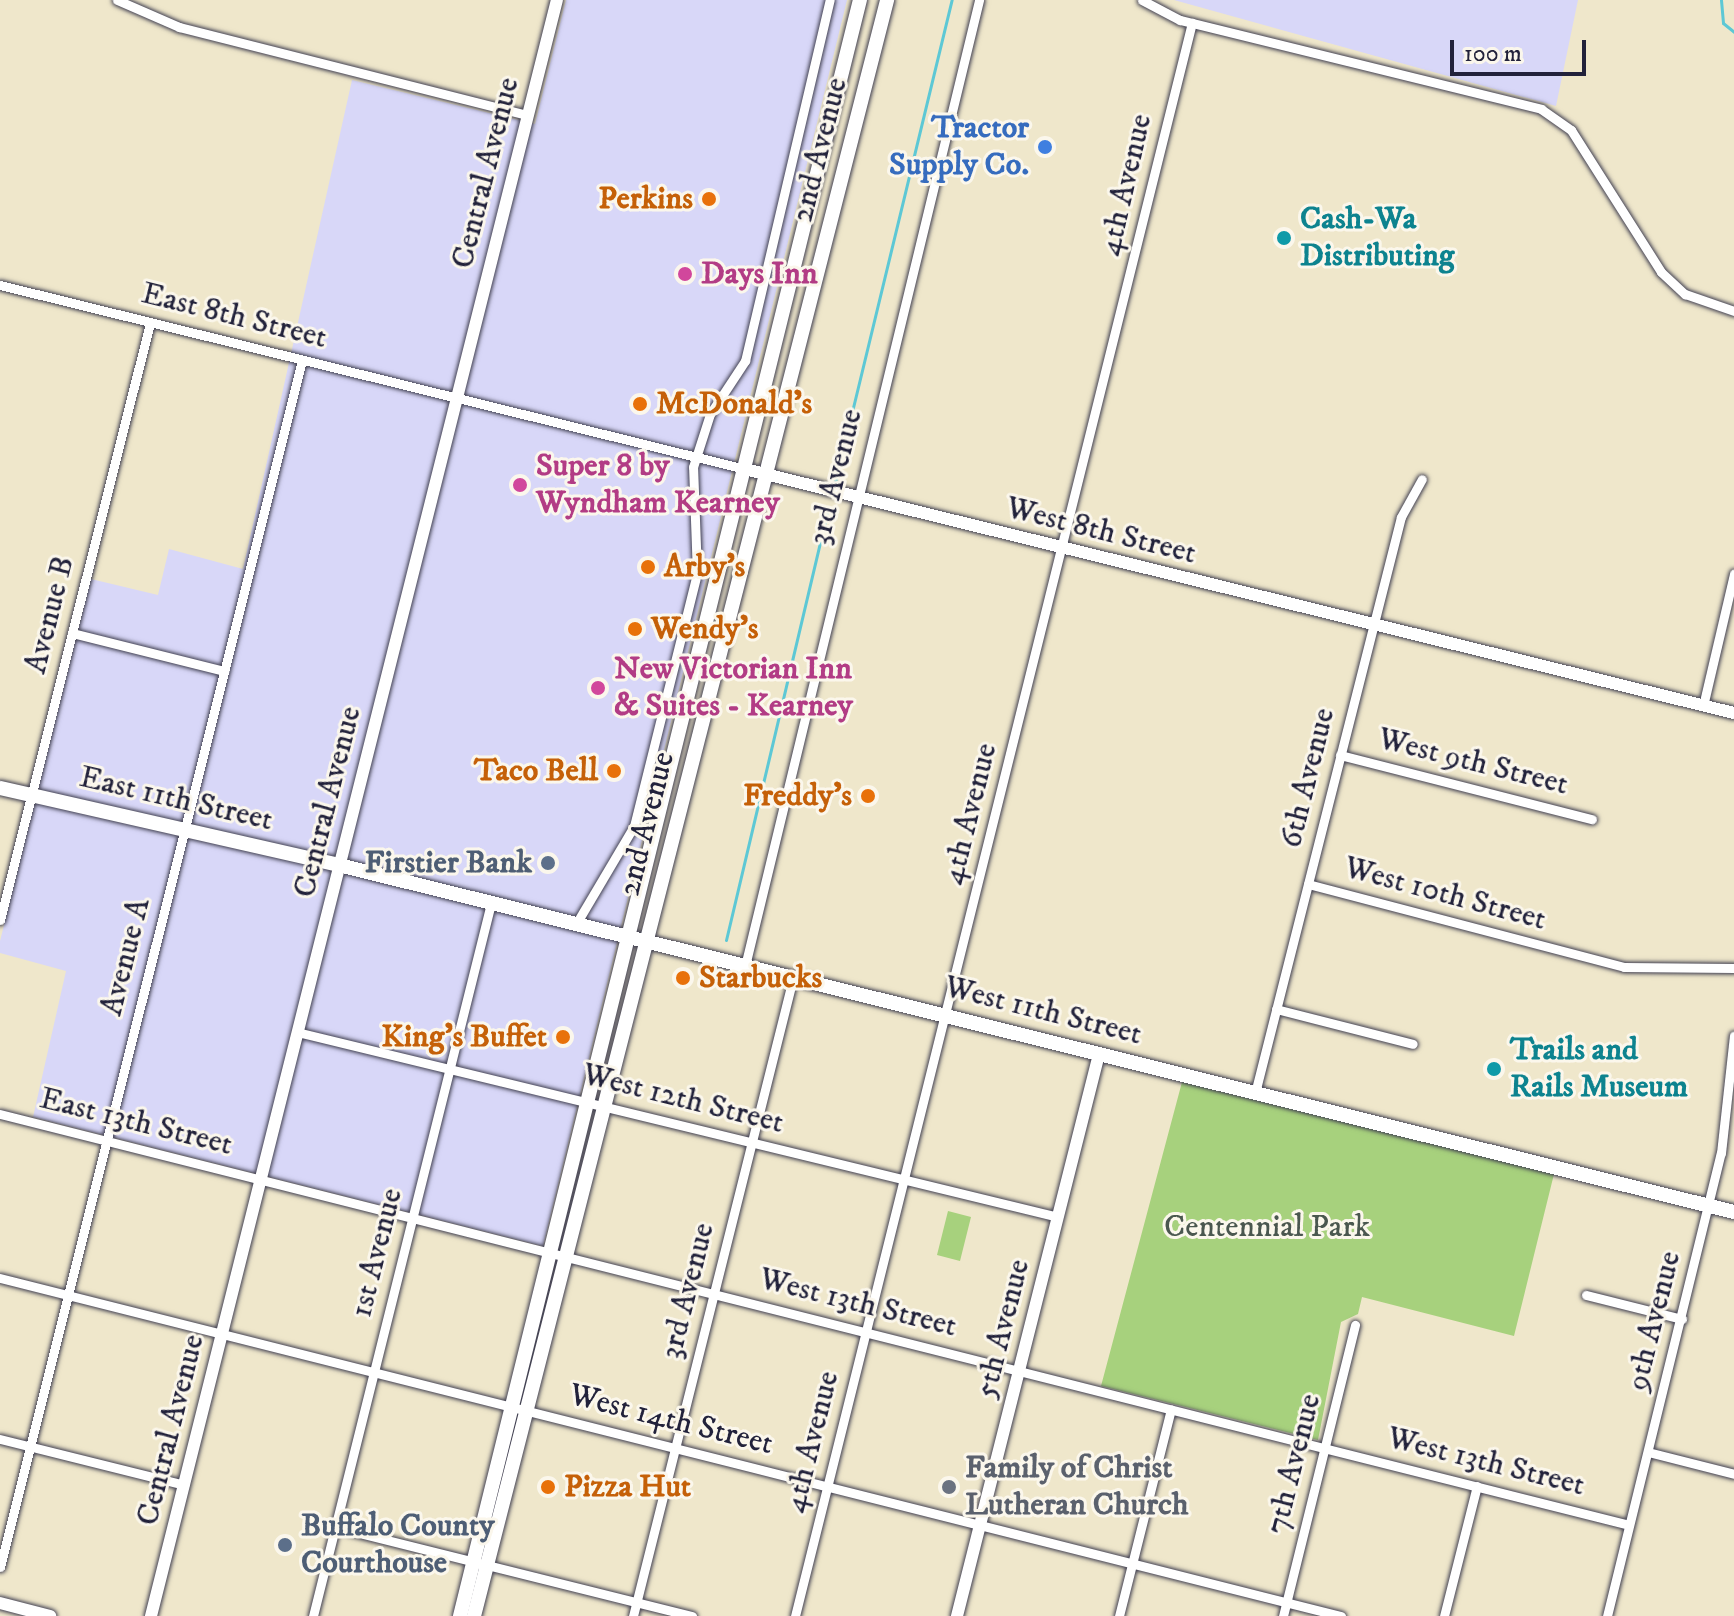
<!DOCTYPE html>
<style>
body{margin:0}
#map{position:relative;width:1734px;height:1616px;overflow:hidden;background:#efe7cb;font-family:"IM FELL DW Pica",serif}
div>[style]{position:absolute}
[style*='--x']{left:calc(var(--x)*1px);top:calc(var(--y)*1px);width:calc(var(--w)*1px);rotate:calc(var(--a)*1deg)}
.built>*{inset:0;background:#d8d7f8}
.green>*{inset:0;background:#a7d17d}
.stream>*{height:3px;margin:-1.5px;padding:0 1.5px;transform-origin:1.5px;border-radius:1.5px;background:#5dc8d5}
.roads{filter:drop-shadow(0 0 2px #414051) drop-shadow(0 0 2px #414051)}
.minor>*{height:9px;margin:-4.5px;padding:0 4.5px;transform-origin:4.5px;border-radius:4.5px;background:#fff}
.tertiary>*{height:12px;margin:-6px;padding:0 6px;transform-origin:6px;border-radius:6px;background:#fff}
.secondary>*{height:14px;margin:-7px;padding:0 7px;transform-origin:7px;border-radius:7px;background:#fff}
.dots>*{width:22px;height:22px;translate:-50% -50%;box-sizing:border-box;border:4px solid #fbf7ec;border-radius:50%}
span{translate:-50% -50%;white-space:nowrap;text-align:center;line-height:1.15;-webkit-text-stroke:6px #fbf7ec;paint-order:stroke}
.shop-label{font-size:32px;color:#366cbe;font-weight:700}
.right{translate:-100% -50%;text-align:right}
.street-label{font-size:32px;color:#22223b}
.food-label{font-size:32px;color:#c56008;font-weight:700}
.left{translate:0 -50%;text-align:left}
.culture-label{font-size:32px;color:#0d838f;font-weight:700}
.hotel-label{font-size:32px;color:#b23c85;font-weight:700}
.service-label{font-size:32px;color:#4e5e75;font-weight:700}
.park-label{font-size:32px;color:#4a574f}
.worship-label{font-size:32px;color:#5b616d;font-weight:700}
.scale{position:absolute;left:1450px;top:40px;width:136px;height:36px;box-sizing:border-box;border:4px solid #22223b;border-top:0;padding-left:10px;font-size:24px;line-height:28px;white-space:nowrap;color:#22223b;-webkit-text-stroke:6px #fbf7ec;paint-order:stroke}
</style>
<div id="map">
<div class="built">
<div style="clip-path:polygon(566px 0,847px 0,543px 1246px,33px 1117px,66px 971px,0 953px,0 941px,91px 579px,158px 595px,169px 549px,243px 569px,352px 80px,535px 124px)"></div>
<div style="clip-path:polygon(1174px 0,1578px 0,1556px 106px)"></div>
</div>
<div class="green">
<div style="clip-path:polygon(1182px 1082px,1554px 1174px,1514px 1336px,1362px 1297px,1358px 1314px,1341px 1322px,1318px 1440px,1101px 1386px)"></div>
<div style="clip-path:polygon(948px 1211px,971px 1217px,960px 1261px,937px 1255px)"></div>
</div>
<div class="stream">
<div style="--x:1721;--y:0;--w:23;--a:85"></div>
<div style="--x:1723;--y:23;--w:14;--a:39"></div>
<div style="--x:835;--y:482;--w:496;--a:-76.4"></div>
<div style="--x:726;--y:940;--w:443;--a:-76.7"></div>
</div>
<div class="roads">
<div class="minor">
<div style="--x:117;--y:0;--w:68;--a:23.5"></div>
<div style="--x:179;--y:27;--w:359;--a:14.2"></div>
<div style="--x:1142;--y:0;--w:43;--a:27.8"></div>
<div style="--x:1180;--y:20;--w:372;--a:13.8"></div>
<div style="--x:1541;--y:109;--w:37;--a:35"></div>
<div style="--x:1571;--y:130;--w:168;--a:57.6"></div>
<div style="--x:1661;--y:272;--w:33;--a:43"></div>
<div style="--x:1685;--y:294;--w:52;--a:19.1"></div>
<div style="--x:0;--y:285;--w:767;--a:13.87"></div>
<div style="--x:72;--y:633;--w:157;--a:14"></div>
<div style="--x:1703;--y:706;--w:136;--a:-76.8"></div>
<div style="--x:1340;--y:755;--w:260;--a:14.3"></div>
<div style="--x:1308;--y:884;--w:327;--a:14.7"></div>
<div style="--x:1624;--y:967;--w:110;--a:0.5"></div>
<div style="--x:0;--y:920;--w:616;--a:-75.9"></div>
<div style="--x:576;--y:924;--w:114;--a:-59.4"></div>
<div style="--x:634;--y:826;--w:260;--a:-76"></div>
<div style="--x:697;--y:574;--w:107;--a:-92.1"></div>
<div style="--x:693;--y:467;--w:56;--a:-72.2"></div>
<div style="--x:710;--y:414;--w:64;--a:-56.6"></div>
<div style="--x:745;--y:361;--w:371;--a:-76.8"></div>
<div style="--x:745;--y:966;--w:994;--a:-76.38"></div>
<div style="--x:1276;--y:1009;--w:141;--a:14.3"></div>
<div style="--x:297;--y:1032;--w:783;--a:13.66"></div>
<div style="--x:1255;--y:1093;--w:594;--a:-75.78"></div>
<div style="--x:1401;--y:517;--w:43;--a:-61.1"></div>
<div style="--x:0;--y:1114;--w:1680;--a:14.16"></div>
<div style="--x:0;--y:1278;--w:1383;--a:14.15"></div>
<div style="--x:1586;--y:1295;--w:99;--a:14"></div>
<div style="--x:0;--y:1439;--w:190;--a:14"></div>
<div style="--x:1648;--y:1452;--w:89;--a:14.3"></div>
<div style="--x:335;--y:1527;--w:368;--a:14"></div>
<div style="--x:0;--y:1567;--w:1244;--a:-75.95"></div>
<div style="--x:313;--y:1616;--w:735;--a:-75.98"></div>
<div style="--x:633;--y:1616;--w:658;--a:-75.92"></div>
<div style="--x:795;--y:1616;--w:1642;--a:-76.01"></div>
<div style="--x:1119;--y:1616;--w:213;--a:-75.9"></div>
<div style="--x:1283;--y:1616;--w:300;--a:-76.1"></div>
<div style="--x:1444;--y:1616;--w:134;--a:-75.8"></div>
<div style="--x:1607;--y:1616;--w:477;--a:-76.2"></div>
<div style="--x:1721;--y:1153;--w:118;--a:-83.7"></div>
</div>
<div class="tertiary">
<div style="--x:745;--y:469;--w:1019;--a:13.86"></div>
<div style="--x:0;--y:1603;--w:52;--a:14.6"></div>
<div style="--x:151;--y:1616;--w:1666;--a:-75.9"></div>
<div style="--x:957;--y:1616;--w:580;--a:-75.82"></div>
</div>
<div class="secondary">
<div style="--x:0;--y:788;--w:348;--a:12.8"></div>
<div style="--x:339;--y:865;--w:1438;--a:13.97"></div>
<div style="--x:460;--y:1616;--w:1665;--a:-76.1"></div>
<div style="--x:474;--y:1616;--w:1668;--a:-75.66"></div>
</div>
</div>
<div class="dots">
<div style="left:1045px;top:147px;background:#3f7fe0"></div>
<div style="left:709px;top:199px;background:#e8710a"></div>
<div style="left:1284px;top:238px;background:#0f9aa8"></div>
<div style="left:685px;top:274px;background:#d1479c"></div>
<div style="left:640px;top:404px;background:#e8710a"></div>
<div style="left:520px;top:485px;background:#d1479c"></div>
<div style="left:648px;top:567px;background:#e8710a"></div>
<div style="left:635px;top:629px;background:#e8710a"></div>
<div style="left:598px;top:688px;background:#d1479c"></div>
<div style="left:614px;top:771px;background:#e8710a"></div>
<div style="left:868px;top:796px;background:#e8710a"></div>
<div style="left:548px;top:863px;background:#5c6f8a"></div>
<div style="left:683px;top:978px;background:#e8710a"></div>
<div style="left:563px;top:1037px;background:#e8710a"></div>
<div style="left:1494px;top:1069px;background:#0f9aa8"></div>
<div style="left:548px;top:1487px;background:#e8710a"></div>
<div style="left:949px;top:1487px;background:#6b7280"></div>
<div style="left:285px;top:1545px;background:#5c6f8a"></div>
</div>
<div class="shop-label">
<span class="right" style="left:1029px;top:147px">Tractor<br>Supply Co.</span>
</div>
<div class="street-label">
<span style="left:820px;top:150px;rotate:-76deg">2nd Avenue</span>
<span style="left:486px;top:173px;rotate:-76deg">Central Avenue</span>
<span style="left:1126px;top:185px;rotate:-77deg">4th Avenue</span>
<span style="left:234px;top:316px;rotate:14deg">East 8th Street</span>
<span style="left:836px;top:477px;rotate:-76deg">3rd Avenue</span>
<span style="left:1101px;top:531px;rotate:14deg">West 8th Street</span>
<span style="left:50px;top:615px;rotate:-76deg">Avenue B</span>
<span style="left:1473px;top:762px;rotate:14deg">West 9th Street</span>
<span style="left:1308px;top:778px;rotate:-76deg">6th Avenue</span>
<span style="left:176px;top:799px;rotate:13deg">East 11th Street</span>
<span style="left:328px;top:802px;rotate:-76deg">Central Avenue</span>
<span style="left:970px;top:814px;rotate:-76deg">4th Avenue</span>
<span style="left:647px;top:824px;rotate:-76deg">2nd Avenue</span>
<span style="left:1445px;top:894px;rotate:15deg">West 10th Street</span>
<span style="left:126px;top:957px;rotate:-76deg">Avenue A</span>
<span style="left:1043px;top:1011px;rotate:14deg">West 11th Street</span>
<span style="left:683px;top:1099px;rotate:14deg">West 12th Street</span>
<span style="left:136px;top:1122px;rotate:14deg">East 13th Street</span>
<span style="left:377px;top:1253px;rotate:-76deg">1st Avenue</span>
<span style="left:688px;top:1291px;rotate:-76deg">3rd Avenue</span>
<span style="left:858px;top:1303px;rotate:14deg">West 13th Street</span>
<span style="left:1654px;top:1321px;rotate:-76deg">9th Avenue</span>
<span style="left:1003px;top:1329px;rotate:-76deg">5th Avenue</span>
<span style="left:671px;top:1420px;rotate:14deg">West 14th Street</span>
<span style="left:171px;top:1430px;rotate:-76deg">Central Avenue</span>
<span style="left:812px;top:1442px;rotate:-76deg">4th Avenue</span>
<span style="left:1486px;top:1462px;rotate:14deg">West 13th Street</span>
<span style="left:1294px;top:1464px;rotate:-76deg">7th Avenue</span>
</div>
<div class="food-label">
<span class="right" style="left:693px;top:199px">Perkins</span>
<span class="left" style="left:656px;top:404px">McDonald's</span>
<span class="left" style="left:664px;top:567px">Arby's</span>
<span class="left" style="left:651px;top:629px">Wendy's</span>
<span class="right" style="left:598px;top:771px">Taco Bell</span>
<span class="right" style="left:852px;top:796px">Freddy's</span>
<span class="left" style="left:699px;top:978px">Starbucks</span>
<span class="right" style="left:547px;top:1037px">King's Buffet</span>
<span class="left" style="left:564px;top:1487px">Pizza Hut</span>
</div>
<div class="culture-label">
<span class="left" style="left:1300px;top:238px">Cash-Wa<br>Distributing</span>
<span class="left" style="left:1510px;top:1069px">Trails and<br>Rails Museum</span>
</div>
<div class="hotel-label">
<span class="left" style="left:701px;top:274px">Days Inn</span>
<span class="left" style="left:536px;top:485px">Super 8 by<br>Wyndham Kearney</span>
<span class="left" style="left:614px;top:688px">New Victorian Inn<br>&amp; Suites - Kearney</span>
</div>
<div class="service-label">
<span class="right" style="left:532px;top:863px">Firstier Bank</span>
<span class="left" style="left:301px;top:1545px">Buffalo County<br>Courthouse</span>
</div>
<div class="park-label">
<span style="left:1267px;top:1227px">Centennial Park</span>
</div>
<div class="worship-label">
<span class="left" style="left:965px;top:1487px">Family of Christ<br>Lutheran Church</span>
</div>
<div class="scale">100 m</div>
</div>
